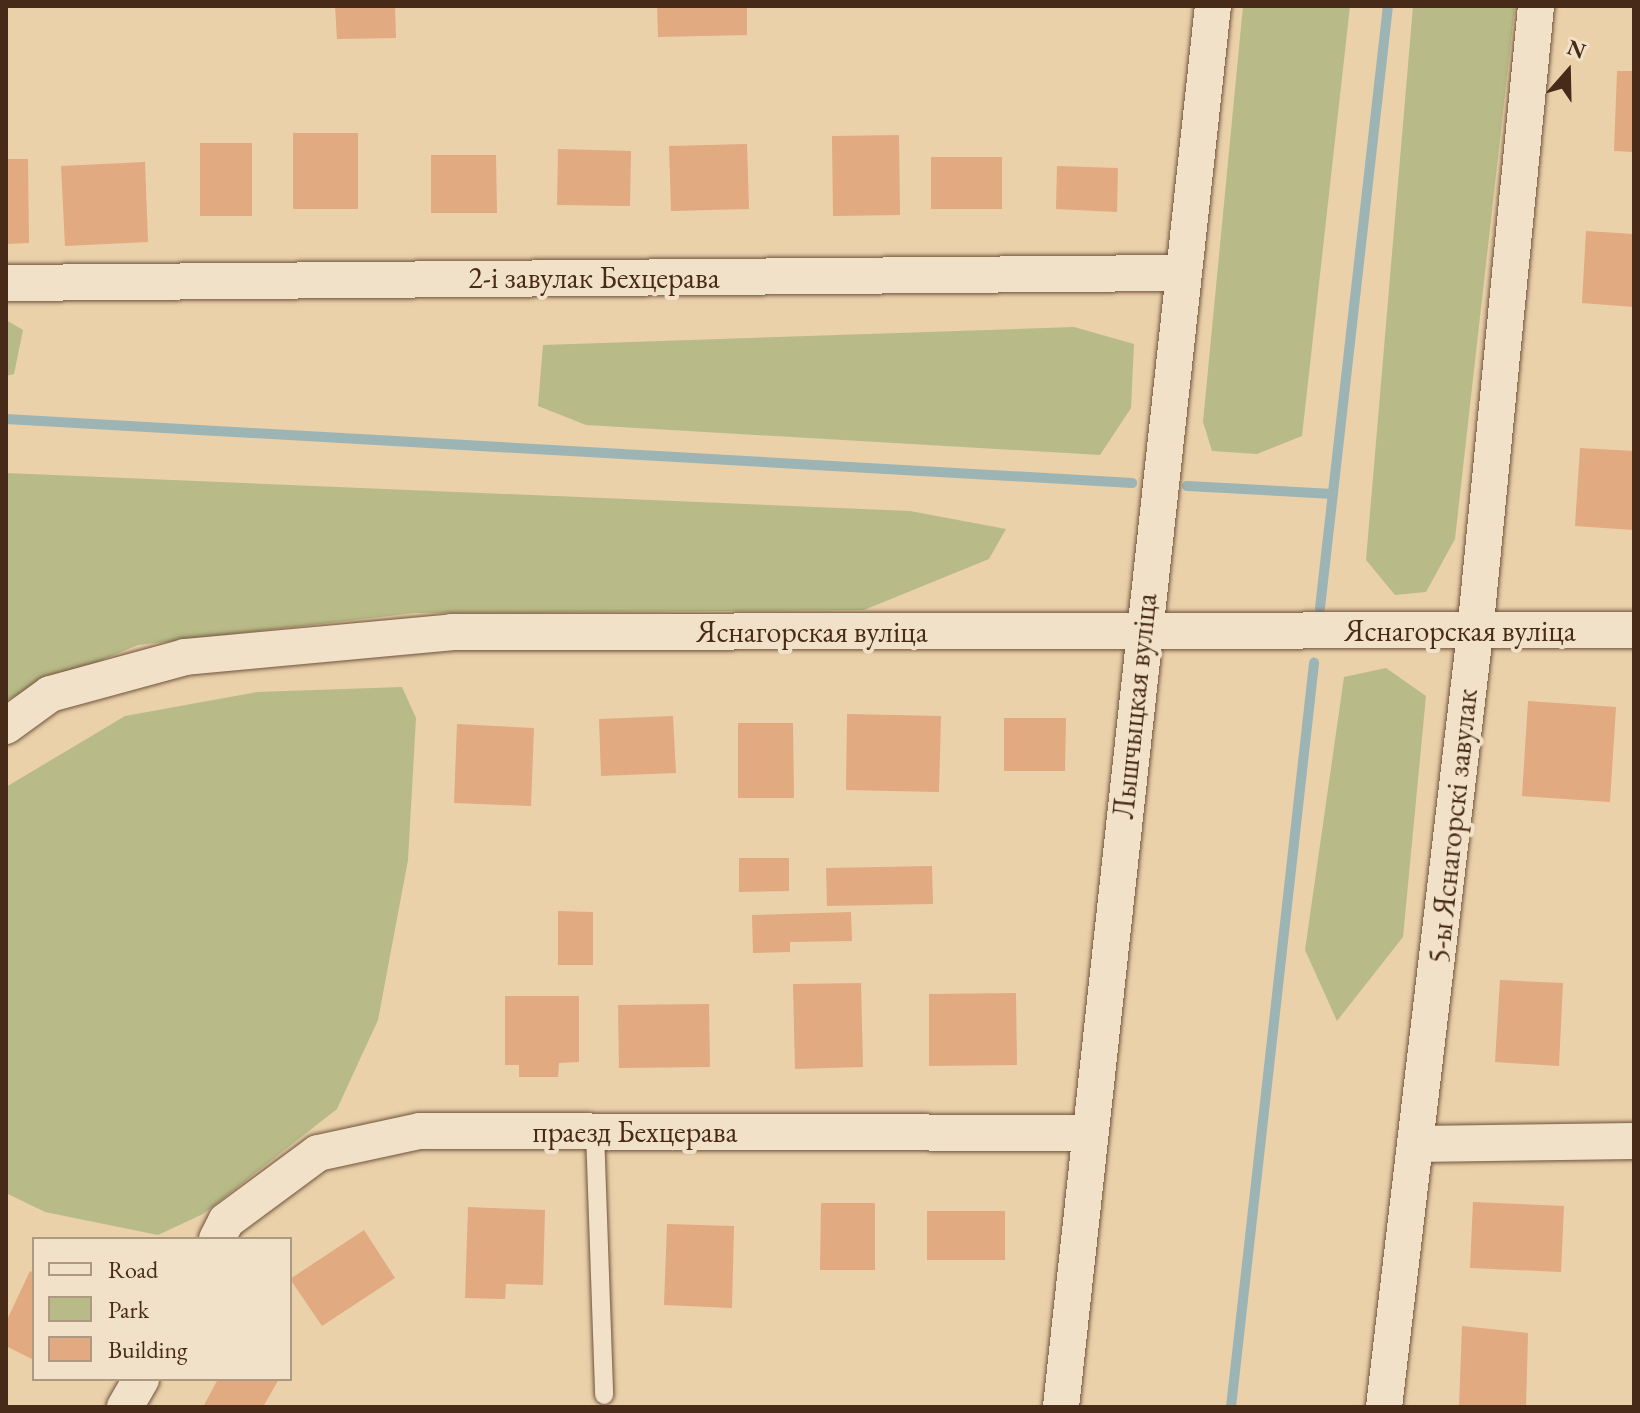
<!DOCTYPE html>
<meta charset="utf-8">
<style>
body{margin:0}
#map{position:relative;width:1640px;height:1413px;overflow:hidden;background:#ead1aa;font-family:"EB Garamond",serif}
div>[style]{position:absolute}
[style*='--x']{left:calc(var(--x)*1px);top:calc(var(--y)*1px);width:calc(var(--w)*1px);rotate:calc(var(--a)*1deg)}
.green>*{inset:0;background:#b8bb87}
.stream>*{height:10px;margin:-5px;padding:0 5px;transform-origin:5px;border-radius:5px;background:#9db4b5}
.building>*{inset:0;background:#e1aa80}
.roads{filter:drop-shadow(0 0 2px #70543c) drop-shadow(0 0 2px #70543c)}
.service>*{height:18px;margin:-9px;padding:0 9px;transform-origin:9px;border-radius:9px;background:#f1e1c8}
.minor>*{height:36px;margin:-18px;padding:0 18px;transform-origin:18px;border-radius:18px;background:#f1e1c8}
span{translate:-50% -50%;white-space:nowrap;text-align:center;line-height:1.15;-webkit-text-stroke:8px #f1e1c8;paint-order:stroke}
.street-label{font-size:30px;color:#472a17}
.frame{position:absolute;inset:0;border:8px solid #472a17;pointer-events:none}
.legend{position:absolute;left:32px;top:1237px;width:260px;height:144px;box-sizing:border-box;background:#f1e1c8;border:2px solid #ad9881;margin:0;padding:10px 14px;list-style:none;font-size:24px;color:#472a17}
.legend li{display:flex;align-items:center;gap:16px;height:40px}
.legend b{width:40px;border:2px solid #ad9881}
.north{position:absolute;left:1528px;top:32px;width:80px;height:80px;-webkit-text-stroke:6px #f1e1c8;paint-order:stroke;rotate:20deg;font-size:22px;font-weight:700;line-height:32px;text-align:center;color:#472a17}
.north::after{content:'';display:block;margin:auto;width:28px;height:36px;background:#472a17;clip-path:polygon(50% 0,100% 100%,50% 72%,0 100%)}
</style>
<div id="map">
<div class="green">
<div style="clip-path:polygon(1243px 6px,1350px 6px,1302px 436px,1257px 454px,1212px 451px,1203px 422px)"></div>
<div style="clip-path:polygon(1413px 6px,1515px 6px,1455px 539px,1426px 592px,1395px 595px,1366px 560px)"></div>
<div style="clip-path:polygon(6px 320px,23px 330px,14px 374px,6px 376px)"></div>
<div style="clip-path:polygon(1074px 327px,1134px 344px,1131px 408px,1100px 455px,586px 425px,538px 406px,543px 345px)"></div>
<div style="clip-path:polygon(6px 473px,910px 511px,1006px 529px,989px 559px,864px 610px,415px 613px,138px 645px,6px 700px)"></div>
<div style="clip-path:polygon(1386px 668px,1426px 696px,1403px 937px,1337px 1021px,1305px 950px,1344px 677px)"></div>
<div style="clip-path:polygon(402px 687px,416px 718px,408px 860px,378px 1020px,337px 1109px,203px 1214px,158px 1235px,45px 1212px,6px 1193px,6px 787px,125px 716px,257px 692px)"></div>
</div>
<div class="stream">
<div style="--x:6;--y:419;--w:1128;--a:3.25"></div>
<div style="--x:1187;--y:486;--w:146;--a:3.1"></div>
<div style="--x:1320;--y:608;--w:606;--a:-83.56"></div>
<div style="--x:1231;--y:1407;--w:749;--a:-83.63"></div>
</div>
<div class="building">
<div style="clip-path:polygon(335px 6px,395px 6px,396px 38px,337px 39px)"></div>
<div style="clip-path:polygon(657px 6px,747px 6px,747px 35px,658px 37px)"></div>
<div style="clip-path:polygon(1617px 71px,1634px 71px,1634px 152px,1614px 151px)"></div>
<div style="clip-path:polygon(293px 133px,358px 133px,358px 209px,293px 209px)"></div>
<div style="clip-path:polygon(899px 135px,900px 215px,833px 216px,832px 136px)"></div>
<div style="clip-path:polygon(200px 143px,252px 143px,252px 216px,200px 216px)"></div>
<div style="clip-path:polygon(747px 144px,749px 209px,671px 211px,669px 146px)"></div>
<div style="clip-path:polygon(558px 149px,631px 151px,630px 206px,557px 205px)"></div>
<div style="clip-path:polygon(431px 155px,496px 155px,497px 213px,431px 213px)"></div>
<div style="clip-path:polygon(931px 157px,1002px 157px,1002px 209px,931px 209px)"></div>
<div style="clip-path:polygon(6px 159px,28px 159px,29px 243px,6px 244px)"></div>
<div style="clip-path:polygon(145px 162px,148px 242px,65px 246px,61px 166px)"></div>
<div style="clip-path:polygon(1057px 166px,1118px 168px,1117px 212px,1056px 209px)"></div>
<div style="clip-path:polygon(1586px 231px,1634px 234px,1634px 307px,1582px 303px)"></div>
<div style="clip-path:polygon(1580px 448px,1634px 451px,1633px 530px,1575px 526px)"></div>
<div style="clip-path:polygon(1528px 701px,1616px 707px,1610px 802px,1522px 796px)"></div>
<div style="clip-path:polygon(847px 714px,941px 716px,939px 792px,846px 790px)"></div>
<div style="clip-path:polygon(673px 716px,676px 773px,601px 776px,599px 719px)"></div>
<div style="clip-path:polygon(1004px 718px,1066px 718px,1065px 771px,1004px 771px)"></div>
<div style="clip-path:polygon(738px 723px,793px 723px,794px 798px,738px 798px)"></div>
<div style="clip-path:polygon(457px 724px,534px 728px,531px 806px,454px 803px)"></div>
<div style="clip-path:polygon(739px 858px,789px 858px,789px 891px,739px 892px)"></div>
<div style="clip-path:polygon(932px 866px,933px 904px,827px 906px,826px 868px)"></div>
<div style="clip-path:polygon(558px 911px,593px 912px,593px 965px,558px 965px)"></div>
<div style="clip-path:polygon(851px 912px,852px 941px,790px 942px,790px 952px,753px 953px,752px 915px)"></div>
<div style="clip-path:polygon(1500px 980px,1563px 983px,1559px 1066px,1495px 1062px)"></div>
<div style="clip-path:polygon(861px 983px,863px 1067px,795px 1069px,793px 984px)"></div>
<div style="clip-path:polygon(1016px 993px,1017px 1065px,929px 1066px,929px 994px)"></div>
<div style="clip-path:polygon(505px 996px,579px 996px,579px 1062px,559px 1063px,558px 1077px,519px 1077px,519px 1065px,505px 1065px)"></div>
<div style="clip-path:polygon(709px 1004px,710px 1067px,619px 1068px,618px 1005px)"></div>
<div style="clip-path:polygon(1473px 1202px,1564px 1206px,1561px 1272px,1470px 1268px)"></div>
<div style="clip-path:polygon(821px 1203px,875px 1203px,875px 1270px,820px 1270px)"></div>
<div style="clip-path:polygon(468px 1207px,545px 1210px,543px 1285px,506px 1284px,505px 1299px,465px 1298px)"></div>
<div style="clip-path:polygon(927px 1211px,1005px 1211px,1005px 1260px,927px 1260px)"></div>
<div style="clip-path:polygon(667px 1224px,734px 1226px,732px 1308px,664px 1305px)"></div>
<div style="clip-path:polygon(364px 1230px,395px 1278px,322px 1326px,290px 1279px)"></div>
<div style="clip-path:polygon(30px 1271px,34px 1273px,34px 1360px,6px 1346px,6px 1322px)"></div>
<div style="clip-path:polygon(1462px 1326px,1528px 1333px,1526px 1407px,1459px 1407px)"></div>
<div style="clip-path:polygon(218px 1379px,279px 1379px,263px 1407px,203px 1407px)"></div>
</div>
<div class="roads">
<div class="service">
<div style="--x:595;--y:1132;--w:263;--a:88"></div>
</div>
<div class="minor">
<div style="--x:6;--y:283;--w:1177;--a:-0.49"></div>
<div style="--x:6;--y:726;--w:54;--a:-36"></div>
<div style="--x:50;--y:694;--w:140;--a:-15.3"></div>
<div style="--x:185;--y:657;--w:268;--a:-5.3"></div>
<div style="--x:452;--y:632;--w:1182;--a:-0.1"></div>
<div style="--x:1417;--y:1144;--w:217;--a:-0.8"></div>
<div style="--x:217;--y:1239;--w:20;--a:-63"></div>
<div style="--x:226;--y:1221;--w:114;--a:-36.5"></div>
<div style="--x:318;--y:1153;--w:104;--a:-12.2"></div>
<div style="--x:420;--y:1131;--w:669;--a:0.17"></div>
<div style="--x:125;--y:1407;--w:32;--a:-60"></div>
<div style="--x:1061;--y:1407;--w:1409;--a:-83.81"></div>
<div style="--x:1384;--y:1407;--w:779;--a:-83.29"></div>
<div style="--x:1475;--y:633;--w:630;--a:-84.44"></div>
</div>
</div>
<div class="street-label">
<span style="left:594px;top:278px">2-і завулак Бехцерава</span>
<span style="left:1460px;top:631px">Яснагорская вуліца</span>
<span style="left:812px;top:632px">Яснагорская вуліца</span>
<span style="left:1135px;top:706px;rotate:-84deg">Лышчыцкая вуліца</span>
<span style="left:1453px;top:826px;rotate:-84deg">5-ы Яснагорскі завулак</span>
<span style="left:635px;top:1132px">праезд Бехцерава</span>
</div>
<div class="frame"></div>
<ul class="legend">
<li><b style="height:10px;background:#f1e1c8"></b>Road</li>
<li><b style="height:22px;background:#b8bb87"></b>Park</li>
<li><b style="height:22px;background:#e1aa80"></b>Building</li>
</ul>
<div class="north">N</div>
</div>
